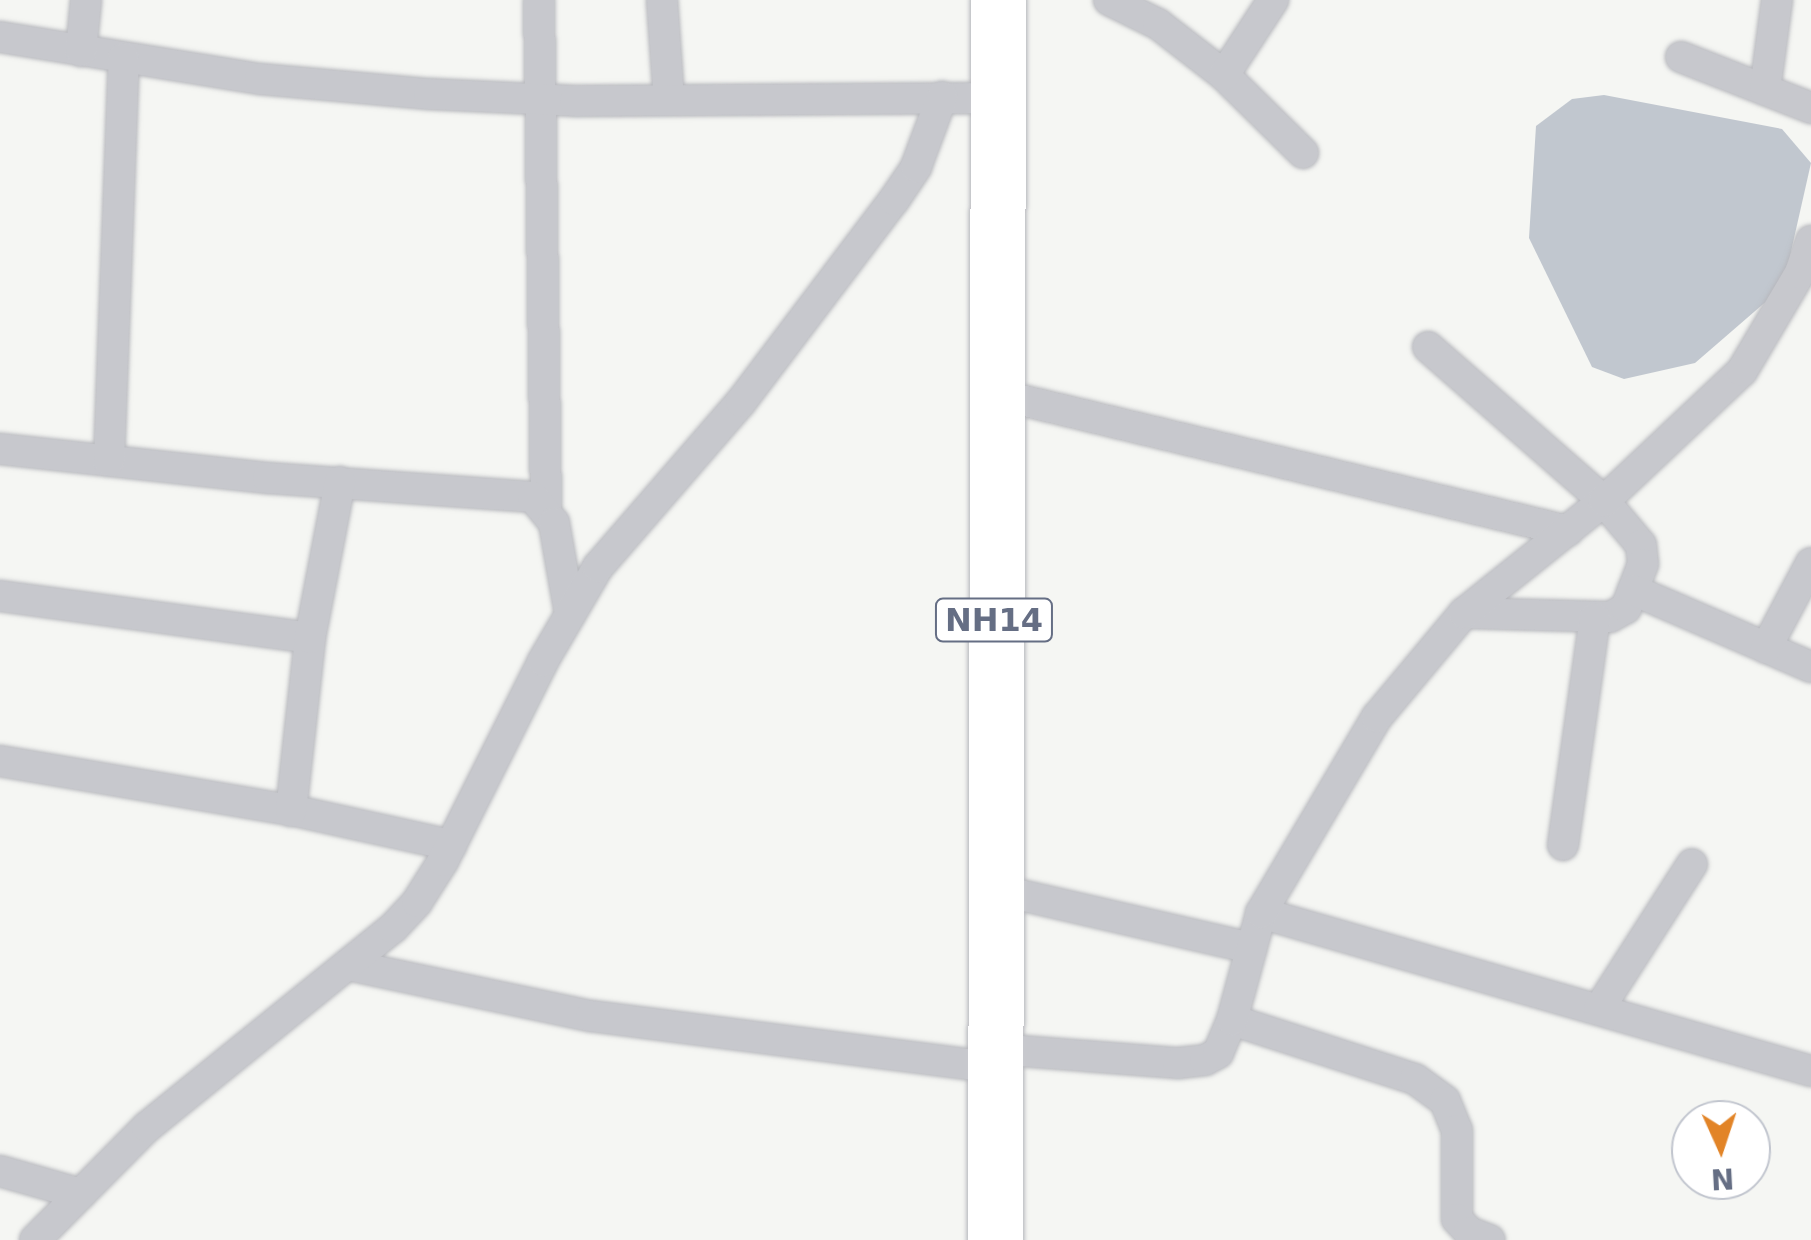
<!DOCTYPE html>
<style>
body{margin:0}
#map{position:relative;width:1811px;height:1240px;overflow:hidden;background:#f5f6f3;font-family:"DejaVu Sans",sans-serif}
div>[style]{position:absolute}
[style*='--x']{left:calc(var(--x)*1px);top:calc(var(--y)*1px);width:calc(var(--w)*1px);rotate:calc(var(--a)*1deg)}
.water>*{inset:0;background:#c1c7cf}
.roads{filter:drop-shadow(0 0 2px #b7b8bd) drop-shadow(0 0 2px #b7b8bd)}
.street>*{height:30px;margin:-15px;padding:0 15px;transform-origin:15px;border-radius:15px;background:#c7c8cd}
.highway>*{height:55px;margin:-27.5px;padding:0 27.5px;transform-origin:27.5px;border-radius:27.5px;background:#fff}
span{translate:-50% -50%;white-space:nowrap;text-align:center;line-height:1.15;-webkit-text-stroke:10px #fff;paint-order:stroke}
.shield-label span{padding:2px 8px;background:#fff;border:2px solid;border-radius:8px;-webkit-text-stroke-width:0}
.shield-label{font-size:32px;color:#656e84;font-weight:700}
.north{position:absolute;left:1671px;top:1100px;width:100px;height:100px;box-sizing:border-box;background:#fff;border:2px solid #c1c5ce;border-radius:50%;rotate:177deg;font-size:28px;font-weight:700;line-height:40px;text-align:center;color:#656e84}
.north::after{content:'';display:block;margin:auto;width:35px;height:45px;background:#e28427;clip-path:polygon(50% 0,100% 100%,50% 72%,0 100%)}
</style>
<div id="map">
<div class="water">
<div style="clip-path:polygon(1604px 95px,1782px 129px,1811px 163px,1783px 287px,1695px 363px,1624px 379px,1592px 367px,1529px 238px,1536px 126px,1572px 99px)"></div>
</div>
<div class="roads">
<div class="street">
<div style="--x:539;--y:0;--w:509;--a:89.21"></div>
<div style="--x:662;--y:0;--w:99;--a:86"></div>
<div style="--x:1109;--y:0;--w:55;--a:26.1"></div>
<div style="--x:1158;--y:24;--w:83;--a:37.7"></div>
<div style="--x:1224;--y:75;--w:111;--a:44.6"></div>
<div style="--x:0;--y:37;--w:263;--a:9.2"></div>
<div style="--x:260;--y:79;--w:170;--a:5.1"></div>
<div style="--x:429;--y:94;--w:146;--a:2.7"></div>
<div style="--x:575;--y:101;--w:422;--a:-0.4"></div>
<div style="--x:81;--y:51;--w:51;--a:-84.4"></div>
<div style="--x:1681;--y:57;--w:140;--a:21.4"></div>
<div style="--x:1224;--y:75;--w:90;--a:-56.8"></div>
<div style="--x:1765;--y:90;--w:91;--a:-82.4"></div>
<div style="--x:1428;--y:347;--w:234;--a:41.2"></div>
<div style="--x:1604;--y:501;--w:57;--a:49.9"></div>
<div style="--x:1641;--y:545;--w:19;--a:84"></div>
<div style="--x:1643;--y:564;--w:28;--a:111"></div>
<div style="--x:996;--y:394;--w:588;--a:13.47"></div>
<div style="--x:0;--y:449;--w:270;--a:6.2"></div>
<div style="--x:268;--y:478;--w:266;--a:4.1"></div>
<div style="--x:533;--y:497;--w:33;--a:51"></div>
<div style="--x:554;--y:523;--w:92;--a:80"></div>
<div style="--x:109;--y:461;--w:403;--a:-87.9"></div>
<div style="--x:0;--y:596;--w:313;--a:7.7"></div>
<div style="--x:1464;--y:613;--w:146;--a:1.6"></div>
<div style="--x:1610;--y:617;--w:18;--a:-29"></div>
<div style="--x:1626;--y:608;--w:19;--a:-69"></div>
<div style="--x:1633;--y:590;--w:194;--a:23.4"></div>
<div style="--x:1766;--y:648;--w:96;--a:-62.1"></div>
<div style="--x:0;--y:761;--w:300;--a:9.6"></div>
<div style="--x:296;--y:811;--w:159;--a:12.4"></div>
<div style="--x:291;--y:811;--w:174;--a:-83.7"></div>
<div style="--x:310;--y:638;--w:159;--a:-79.1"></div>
<div style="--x:1563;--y:845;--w:229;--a:-82"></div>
<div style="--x:994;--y:889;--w:264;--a:12.9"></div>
<div style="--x:1261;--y:913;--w:572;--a:16.03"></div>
<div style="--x:348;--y:965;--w:248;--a:11.9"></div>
<div style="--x:591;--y:1016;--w:407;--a:7.3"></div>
<div style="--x:1599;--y:1009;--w:172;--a:-57.3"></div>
<div style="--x:1232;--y:1020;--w:192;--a:17.9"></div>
<div style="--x:1415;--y:1079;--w:37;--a:36"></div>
<div style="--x:1445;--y:1101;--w:31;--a:68"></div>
<div style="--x:1457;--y:1130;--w:89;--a:90"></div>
<div style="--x:1457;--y:1219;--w:18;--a:47"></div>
<div style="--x:1469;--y:1232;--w:22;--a:21"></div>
<div style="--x:995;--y:1049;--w:184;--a:4.4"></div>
<div style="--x:1178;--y:1063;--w:27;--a:-6"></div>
<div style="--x:1205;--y:1060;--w:15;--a:-28"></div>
<div style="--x:1218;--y:1053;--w:36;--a:-67"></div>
<div style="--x:1232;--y:1020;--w:111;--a:-74.8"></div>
<div style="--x:1261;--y:913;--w:228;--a:-59.4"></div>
<div style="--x:1377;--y:717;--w:136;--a:-50.1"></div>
<div style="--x:1464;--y:613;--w:179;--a:-38.7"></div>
<div style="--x:1604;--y:501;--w:190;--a:-43.3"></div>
<div style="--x:1742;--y:371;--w:114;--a:-59.4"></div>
<div style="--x:1800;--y:273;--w:34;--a:-71"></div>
<div style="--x:0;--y:1171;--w:84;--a:15.9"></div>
<div style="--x:35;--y:1240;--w:159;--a:-45.3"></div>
<div style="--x:147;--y:1127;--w:316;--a:-39"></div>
<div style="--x:393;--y:928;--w:35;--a:-47"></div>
<div style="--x:417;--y:902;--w:49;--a:-57.6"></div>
<div style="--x:443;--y:861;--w:224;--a:-63.4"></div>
<div style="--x:543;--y:661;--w:109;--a:-59.7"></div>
<div style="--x:598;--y:567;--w:218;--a:-49.1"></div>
<div style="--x:741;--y:402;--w:253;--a:-52.9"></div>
<div style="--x:894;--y:200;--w:40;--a:-56"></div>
<div style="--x:916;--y:167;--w:75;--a:-69.6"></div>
</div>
<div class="highway">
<div style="--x:995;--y:1240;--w:1240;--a:-89.86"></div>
</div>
</div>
<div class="shield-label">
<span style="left:994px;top:620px">NH14</span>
</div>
<div class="north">N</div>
</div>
